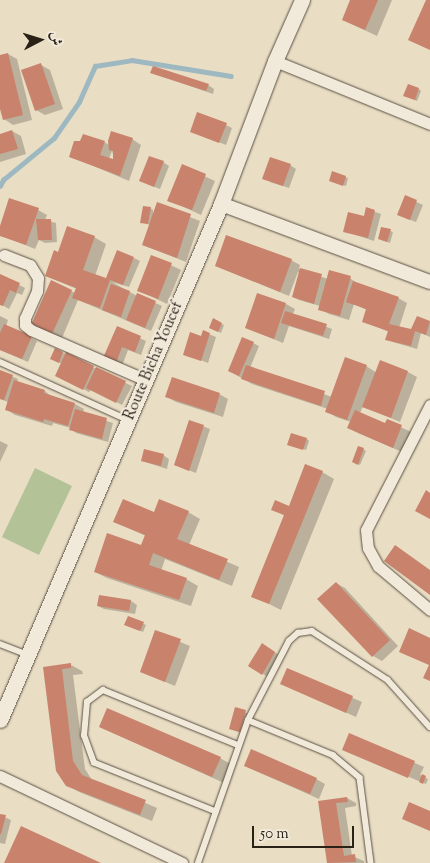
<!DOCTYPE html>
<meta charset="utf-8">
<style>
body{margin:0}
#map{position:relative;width:430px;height:863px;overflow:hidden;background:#e9ddc4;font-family:"Sorts Mill Goudy",Amiri,serif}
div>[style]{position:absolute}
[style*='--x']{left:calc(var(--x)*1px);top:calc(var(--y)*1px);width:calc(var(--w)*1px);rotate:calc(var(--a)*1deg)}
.green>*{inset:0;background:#b3c297}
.shadow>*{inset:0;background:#0003}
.stream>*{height:4.5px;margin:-2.25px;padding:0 2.25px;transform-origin:2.25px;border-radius:2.25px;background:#9db8c0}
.building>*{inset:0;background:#c9826b}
.roads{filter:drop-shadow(0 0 1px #594f42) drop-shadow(0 0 1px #594f42)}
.service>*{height:5.5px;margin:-2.75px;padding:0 2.75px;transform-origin:2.75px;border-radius:2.75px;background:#f1e9d9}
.minor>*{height:11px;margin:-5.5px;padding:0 5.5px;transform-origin:5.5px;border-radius:5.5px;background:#f1e9d9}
.tertiary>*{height:14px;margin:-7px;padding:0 7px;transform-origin:7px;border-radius:7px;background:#f1e9d9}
.secondary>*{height:15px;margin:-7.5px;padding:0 7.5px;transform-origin:7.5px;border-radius:7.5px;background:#f1e9d9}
span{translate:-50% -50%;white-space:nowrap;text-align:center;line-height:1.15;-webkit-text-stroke:4.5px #f1e9d9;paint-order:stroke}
.street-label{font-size:15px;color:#292016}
.north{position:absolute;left:15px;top:15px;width:50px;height:50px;-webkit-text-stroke:4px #f1e9d9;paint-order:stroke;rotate:85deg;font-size:14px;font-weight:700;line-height:20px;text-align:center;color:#292016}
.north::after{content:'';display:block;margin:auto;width:18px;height:22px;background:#292016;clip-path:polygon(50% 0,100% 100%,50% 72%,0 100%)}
.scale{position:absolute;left:252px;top:826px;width:102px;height:22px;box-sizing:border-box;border:2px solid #292016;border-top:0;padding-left:6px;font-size:15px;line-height:18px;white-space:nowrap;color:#292016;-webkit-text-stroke:4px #f1e9d9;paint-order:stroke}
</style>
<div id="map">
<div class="green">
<div style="clip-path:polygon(35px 468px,72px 486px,39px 555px,2px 537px)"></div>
</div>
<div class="shadow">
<div style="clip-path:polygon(351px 0,392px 0,377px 36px,343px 20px)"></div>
<div style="clip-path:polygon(8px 54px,17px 59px,32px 120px,13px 125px,4px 119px,0 103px,0 56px)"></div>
<div style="clip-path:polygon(41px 65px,50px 70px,63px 109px,45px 115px,36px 110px)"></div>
<div style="clip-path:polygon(152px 73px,208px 85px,214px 89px,213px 94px)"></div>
<div style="clip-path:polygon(419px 89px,421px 91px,417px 101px,407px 97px)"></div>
<div style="clip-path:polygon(226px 125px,232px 128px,226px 145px,191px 131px)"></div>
<div style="clip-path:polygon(12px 131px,21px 136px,26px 154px,0 162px,0 135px)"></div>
<div style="clip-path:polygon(evenodd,132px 139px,141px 145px,129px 181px,70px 156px,104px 142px,111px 146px,132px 139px,112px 151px,115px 161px,109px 159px,112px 151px)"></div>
<div style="clip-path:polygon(163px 162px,169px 166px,160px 189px,147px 184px)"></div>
<div style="clip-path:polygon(290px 165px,296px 169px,289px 188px,270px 182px)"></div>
<div style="clip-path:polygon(182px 166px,215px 181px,201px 215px,169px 200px)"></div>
<div style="clip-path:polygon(333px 173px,348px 178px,346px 186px,333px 182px)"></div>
<div style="clip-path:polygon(406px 197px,423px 205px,416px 222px,405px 218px)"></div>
<div style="clip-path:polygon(157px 204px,200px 221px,186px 262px,143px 245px,150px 225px,141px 222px,150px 208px,153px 210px,153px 216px)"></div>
<div style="clip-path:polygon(367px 209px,381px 214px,374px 241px,344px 231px,365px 218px)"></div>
<div style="clip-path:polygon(38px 210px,47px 215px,45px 220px,56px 223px,57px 242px,45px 243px,39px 240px,35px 249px,0 235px,0 230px)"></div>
<div style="clip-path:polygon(382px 228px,393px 232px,390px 243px,382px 240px)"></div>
<div style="clip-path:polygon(94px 237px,106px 244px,95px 276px,107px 280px,134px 258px,140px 261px,129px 287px,112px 282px,137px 296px,138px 295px,162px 306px,151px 331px,78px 300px,62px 338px,42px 330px,71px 291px,75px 293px,77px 289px,46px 276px,58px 253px)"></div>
<div style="clip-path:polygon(152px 256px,181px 270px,167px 304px,138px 290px)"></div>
<div style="clip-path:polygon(291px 260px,300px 265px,299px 269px,328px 279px,350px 278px,359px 285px,398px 298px,407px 303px,399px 328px,412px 331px,417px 317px,430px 322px,430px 337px,421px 333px,417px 349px,393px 342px,387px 339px,389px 332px,363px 321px,367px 310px,354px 304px,349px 320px,329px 314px,320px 309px,320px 306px,299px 300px,293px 297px,300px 273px,298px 272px,289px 296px,216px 266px)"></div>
<div style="clip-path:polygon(0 275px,25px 288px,22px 295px,17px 293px,9px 309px,0 304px)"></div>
<div style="clip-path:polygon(286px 304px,295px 309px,293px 314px,332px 329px,329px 339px,289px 326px,283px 343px,246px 328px)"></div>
<div style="clip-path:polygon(0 316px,8px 320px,6px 326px,37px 341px,28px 362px,0 350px)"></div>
<div style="clip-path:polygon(213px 320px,224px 325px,221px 333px,213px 329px)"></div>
<div style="clip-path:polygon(118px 328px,146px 341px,141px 355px,128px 350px,122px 366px,111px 361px)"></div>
<div style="clip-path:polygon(204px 332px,216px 337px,208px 363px,185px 354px,202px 337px)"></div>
<div style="clip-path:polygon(253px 343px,259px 346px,250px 368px,332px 397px,366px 366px,377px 373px,408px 372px,417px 377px,400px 422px,363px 406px,360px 413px,386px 425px,388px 421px,411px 432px,402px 452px,358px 433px,349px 428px,351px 422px,336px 417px,327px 411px,328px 409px,252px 384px,229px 371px)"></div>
<div style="clip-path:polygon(63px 353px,132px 386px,122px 405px,92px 389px,89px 392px,62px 379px,62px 364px,54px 360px)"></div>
<div style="clip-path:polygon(0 371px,18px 379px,17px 383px,45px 391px,53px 398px,75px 404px,84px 409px,83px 413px,113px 423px,108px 442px,76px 433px,71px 428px,53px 423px,52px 426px,15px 415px,6px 409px,8px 402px,0 399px)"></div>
<div style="clip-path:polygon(219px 394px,228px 399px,223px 417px,176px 402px,167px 397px)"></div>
<div style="clip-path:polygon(190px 421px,210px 429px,196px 473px,175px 465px)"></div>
<div style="clip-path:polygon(307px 439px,309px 441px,306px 450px,292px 445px)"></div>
<div style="clip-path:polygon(0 441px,8px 445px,0 462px)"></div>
<div style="clip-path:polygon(363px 449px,366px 451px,360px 465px,356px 463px)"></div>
<div style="clip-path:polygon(163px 455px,169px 459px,167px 469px,142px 461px)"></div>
<div style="clip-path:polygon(322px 472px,334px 479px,281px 610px,253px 596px,285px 516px,273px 509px,289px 508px)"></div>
<div style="clip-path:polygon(188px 512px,200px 519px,189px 545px,239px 567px,232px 586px,165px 559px,161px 571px,186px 579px,198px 586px,191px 606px,107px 578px,95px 572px,141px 546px,146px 536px,124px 526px)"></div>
<div style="clip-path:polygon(336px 583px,345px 588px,398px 646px,382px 661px,373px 656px)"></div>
<div style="clip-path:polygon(100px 596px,131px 601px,137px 605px,135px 614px,104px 609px,98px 606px)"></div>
<div style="clip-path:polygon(129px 617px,146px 625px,143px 632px,128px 626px)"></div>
<div style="clip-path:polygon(156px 632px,190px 646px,175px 686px,141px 672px)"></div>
<div style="clip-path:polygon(262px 645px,281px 656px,268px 677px,250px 666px)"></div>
<div style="clip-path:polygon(71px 665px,82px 671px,83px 674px,73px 675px,85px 769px,92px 780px,157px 808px,152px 821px,79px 792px,67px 785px,44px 668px)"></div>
<div style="clip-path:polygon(288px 669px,362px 702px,356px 717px,282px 684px)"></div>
<div style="clip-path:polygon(236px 709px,252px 715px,246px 735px,230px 729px)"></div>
<div style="clip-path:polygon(100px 727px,220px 758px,232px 765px,224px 783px)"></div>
<div style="clip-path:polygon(350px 734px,424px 767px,420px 775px,428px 779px,426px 784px,353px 754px)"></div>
<div style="clip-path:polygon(245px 766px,316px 779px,325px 784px,319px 799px)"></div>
<div style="clip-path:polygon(347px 798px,356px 803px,356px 806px,345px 808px,352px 856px,364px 861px,364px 863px,329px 863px,319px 802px)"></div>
<div style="clip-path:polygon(0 815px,11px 820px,5px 844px,0 843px)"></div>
</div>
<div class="stream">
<div style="--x:0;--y:186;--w:7;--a:-63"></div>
<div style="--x:3;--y:180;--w:66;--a:-39.5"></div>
<div style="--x:54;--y:138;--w:44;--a:-55.2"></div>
<div style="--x:79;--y:102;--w:39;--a:-66"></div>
<div style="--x:95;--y:66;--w:37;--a:-9"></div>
<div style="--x:132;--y:60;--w:100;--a:9.2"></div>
</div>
<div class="building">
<div style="clip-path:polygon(350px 0,378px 0,365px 30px,342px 20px)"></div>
<div style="clip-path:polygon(426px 0,430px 0,430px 50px,408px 40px)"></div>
<div style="clip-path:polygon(8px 53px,23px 115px,3px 120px,0 109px,0 55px)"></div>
<div style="clip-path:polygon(41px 63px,55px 104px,35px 111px,21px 70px)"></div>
<div style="clip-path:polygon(153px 66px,209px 84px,206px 91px,150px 73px)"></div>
<div style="clip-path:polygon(408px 84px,419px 88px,415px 100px,403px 96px)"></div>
<div style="clip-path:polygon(197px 112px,227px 123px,219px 143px,190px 132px)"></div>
<div style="clip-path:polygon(12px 130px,18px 149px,0 154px,0 134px)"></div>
<div style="clip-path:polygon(111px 131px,133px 138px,120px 176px,69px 157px,74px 141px,80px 141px,83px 134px,105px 141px,100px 155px,113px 159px,113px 151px,109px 150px,108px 141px)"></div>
<div style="clip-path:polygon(149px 156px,164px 161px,154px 187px,139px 181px)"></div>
<div style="clip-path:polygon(270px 157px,291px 164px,283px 186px,262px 179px)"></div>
<div style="clip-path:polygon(182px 164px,206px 174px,192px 210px,167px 201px)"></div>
<div style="clip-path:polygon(332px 171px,346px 176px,343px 186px,329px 181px)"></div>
<div style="clip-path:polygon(405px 195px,417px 200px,410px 220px,397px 215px)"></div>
<div style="clip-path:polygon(9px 198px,39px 208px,26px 245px,0 236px,0 226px)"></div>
<div style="clip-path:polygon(157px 202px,191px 214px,177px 258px,142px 245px)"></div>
<div style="clip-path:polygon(143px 206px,151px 207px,148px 224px,140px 223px)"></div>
<div style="clip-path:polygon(366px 207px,375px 210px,368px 238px,343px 232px,348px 212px,364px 216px)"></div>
<div style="clip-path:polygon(36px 219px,51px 219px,52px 240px,38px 240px)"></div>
<div style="clip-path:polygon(67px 226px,95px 236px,83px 270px,106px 278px,117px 250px,134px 257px,123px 285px,110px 280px,100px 308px,72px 298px,76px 288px,45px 276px,54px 250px,58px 252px)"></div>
<div style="clip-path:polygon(381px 227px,391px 229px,387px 242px,378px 239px)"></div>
<div style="clip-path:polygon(226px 235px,292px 259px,280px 292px,215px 266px)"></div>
<div style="clip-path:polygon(151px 255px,172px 263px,158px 299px,137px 291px)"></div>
<div style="clip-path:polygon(300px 268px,322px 274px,314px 304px,292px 297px)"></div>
<div style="clip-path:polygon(329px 270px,351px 276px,340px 316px,318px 310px)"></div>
<div style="clip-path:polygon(0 274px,20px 283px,16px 293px,10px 290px,3px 306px,0 305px)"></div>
<div style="clip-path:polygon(51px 280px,72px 290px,52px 334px,31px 325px)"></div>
<div style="clip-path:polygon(353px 281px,399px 297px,389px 324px,411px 329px,417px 316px,430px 321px,426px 335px,415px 331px,411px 346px,385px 340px,388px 331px,362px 322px,366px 309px,346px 302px)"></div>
<div style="clip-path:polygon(111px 284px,130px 291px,121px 317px,102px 310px)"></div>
<div style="clip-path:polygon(137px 293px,156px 301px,145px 328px,126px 320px)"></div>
<div style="clip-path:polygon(257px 293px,286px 303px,274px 339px,245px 328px)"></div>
<div style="clip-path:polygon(285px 311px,327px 324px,323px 336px,281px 323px)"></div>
<div style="clip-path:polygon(213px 318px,222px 323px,218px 332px,209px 328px)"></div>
<div style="clip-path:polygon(4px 324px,32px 336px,22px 359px,0 350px,0 333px)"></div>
<div style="clip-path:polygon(117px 326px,141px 336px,135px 352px,122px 347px,116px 363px,103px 358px)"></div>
<div style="clip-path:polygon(203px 330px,210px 333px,201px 361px,183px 355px,190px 332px,201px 336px)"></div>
<div style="clip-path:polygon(242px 337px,254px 342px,239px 376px,228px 371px)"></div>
<div style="clip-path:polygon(55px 348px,63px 352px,59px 363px,50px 359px)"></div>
<div style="clip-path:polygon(66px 352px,94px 366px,83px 390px,55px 376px)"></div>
<div style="clip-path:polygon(345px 357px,367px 365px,347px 420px,325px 412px)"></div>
<div style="clip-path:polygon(380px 360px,408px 371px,391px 418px,362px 407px)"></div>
<div style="clip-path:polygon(246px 365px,325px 391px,321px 406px,241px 379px)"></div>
<div style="clip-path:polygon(96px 367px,126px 381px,116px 403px,86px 388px)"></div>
<div style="clip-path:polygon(0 370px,13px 375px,4px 400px,0 399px)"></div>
<div style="clip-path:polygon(172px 377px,220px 393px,214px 413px,165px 397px)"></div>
<div style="clip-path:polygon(14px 380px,45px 390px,44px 393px,75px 403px,68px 426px,44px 419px,43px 422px,5px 410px)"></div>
<div style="clip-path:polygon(75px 409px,107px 418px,102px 439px,69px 430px)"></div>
<div style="clip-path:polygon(355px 410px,385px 423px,387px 419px,402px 425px,393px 448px,347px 428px)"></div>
<div style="clip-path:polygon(189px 420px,204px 425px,189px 471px,174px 465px)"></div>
<div style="clip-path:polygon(291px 433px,307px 438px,303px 450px,287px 445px)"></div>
<div style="clip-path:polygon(358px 446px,364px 448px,358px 465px,352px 462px)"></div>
<div style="clip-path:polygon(144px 449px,164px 454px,161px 466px,141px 461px)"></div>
<div style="clip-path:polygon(305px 464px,323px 471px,269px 604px,251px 597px,284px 515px,271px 510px,275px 500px,289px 506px)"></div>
<div style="clip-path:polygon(426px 490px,430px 493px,430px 519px,415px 511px)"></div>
<div style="clip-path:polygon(123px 499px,154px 512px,159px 499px,189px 511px,177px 539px,228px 559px,219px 580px,153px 553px,149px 565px,187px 578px,179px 600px,94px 572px,107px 533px,141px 545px,145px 535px,113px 522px)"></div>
<div style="clip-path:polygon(395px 545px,430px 570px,430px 595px,384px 561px)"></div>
<div style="clip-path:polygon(336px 582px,390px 640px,372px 657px,317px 599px)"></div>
<div style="clip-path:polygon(99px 595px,131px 600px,129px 611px,97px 606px)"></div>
<div style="clip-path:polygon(128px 616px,144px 622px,140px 631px,124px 625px)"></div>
<div style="clip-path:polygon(409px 628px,430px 638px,430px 681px,423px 678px,429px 665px,399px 652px)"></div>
<div style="clip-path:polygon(155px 630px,181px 639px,165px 682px,140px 672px)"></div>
<div style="clip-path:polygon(262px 643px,275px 652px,262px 675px,248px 666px)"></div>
<div style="clip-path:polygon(71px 663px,71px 668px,62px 669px,73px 761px,82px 775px,146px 800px,140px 815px,66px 786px,56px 771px,43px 667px)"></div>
<div style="clip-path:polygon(287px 668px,353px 696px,346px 713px,280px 684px)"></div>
<div style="clip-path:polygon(235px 707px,246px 710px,240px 732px,229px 729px)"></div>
<div style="clip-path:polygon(107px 708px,221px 757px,212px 777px,99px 727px)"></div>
<div style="clip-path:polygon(349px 733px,415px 761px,408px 778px,342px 750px)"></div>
<div style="clip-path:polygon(251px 749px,317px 778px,310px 794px,244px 766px)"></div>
<div style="clip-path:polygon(422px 774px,426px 776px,423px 784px,419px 782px)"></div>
<div style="clip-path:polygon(347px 797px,348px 802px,336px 803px,344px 856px,355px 854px,356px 862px,327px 863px,318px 801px)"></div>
<div style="clip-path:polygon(409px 802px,430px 811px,430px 831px,402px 819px)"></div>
<div style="clip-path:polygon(0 814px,6px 815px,1px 834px,0 834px)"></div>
<div style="clip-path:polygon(21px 826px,101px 863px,4px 863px)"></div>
</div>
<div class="roads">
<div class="service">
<div style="--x:0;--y:362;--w:141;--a:24.4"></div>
<div style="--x:0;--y:644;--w:28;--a:21"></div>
<div style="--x:248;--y:720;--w:89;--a:-62.6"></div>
<div style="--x:289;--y:641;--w:12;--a:-42"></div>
<div style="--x:298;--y:633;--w:14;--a:-8"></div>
<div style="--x:312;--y:631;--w:90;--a:32.8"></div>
<div style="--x:388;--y:680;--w:63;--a:48.2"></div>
<div style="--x:216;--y:812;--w:131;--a:-158.1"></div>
<div style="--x:94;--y:763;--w:29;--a:-110"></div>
<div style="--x:84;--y:736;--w:34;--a:-85"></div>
<div style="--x:87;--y:702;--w:20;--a:-37"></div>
<div style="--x:103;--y:690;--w:146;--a:22.2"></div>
<div style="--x:198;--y:863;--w:151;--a:-70.7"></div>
<div style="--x:248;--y:720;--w:92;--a:22.4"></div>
<div style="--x:333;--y:755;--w:35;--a:40"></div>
<div style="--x:360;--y:778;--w:86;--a:82.6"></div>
</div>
<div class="minor">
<div style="--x:275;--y:61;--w:167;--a:22.1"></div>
<div style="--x:4;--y:255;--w:28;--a:21"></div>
<div style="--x:30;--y:265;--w:15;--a:58"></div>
<div style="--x:38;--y:278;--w:13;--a:94"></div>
<div style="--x:37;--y:291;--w:30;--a:114"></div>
<div style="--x:25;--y:318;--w:7;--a:90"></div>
<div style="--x:25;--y:325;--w:8;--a:40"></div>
<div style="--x:31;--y:330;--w:125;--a:23.5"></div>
<div style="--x:430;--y:405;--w:140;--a:117.1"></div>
<div style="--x:366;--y:530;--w:18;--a:84"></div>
<div style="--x:368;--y:548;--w:21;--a:61"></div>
<div style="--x:378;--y:566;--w:68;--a:40.2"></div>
<div style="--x:0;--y:776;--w:202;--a:25.5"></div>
</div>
<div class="tertiary">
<div style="--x:221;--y:204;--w:223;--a:20.5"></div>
</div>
<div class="secondary">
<div style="--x:0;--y:720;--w:561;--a:-66.81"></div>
<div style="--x:221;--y:204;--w:153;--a:-69.3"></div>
<div style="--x:275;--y:61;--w:67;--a:-66.1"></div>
</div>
</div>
<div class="street-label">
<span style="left:154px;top:361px;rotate:-67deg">Route Bicha Youcef</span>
</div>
<div class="north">ش</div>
<div class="scale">50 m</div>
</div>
